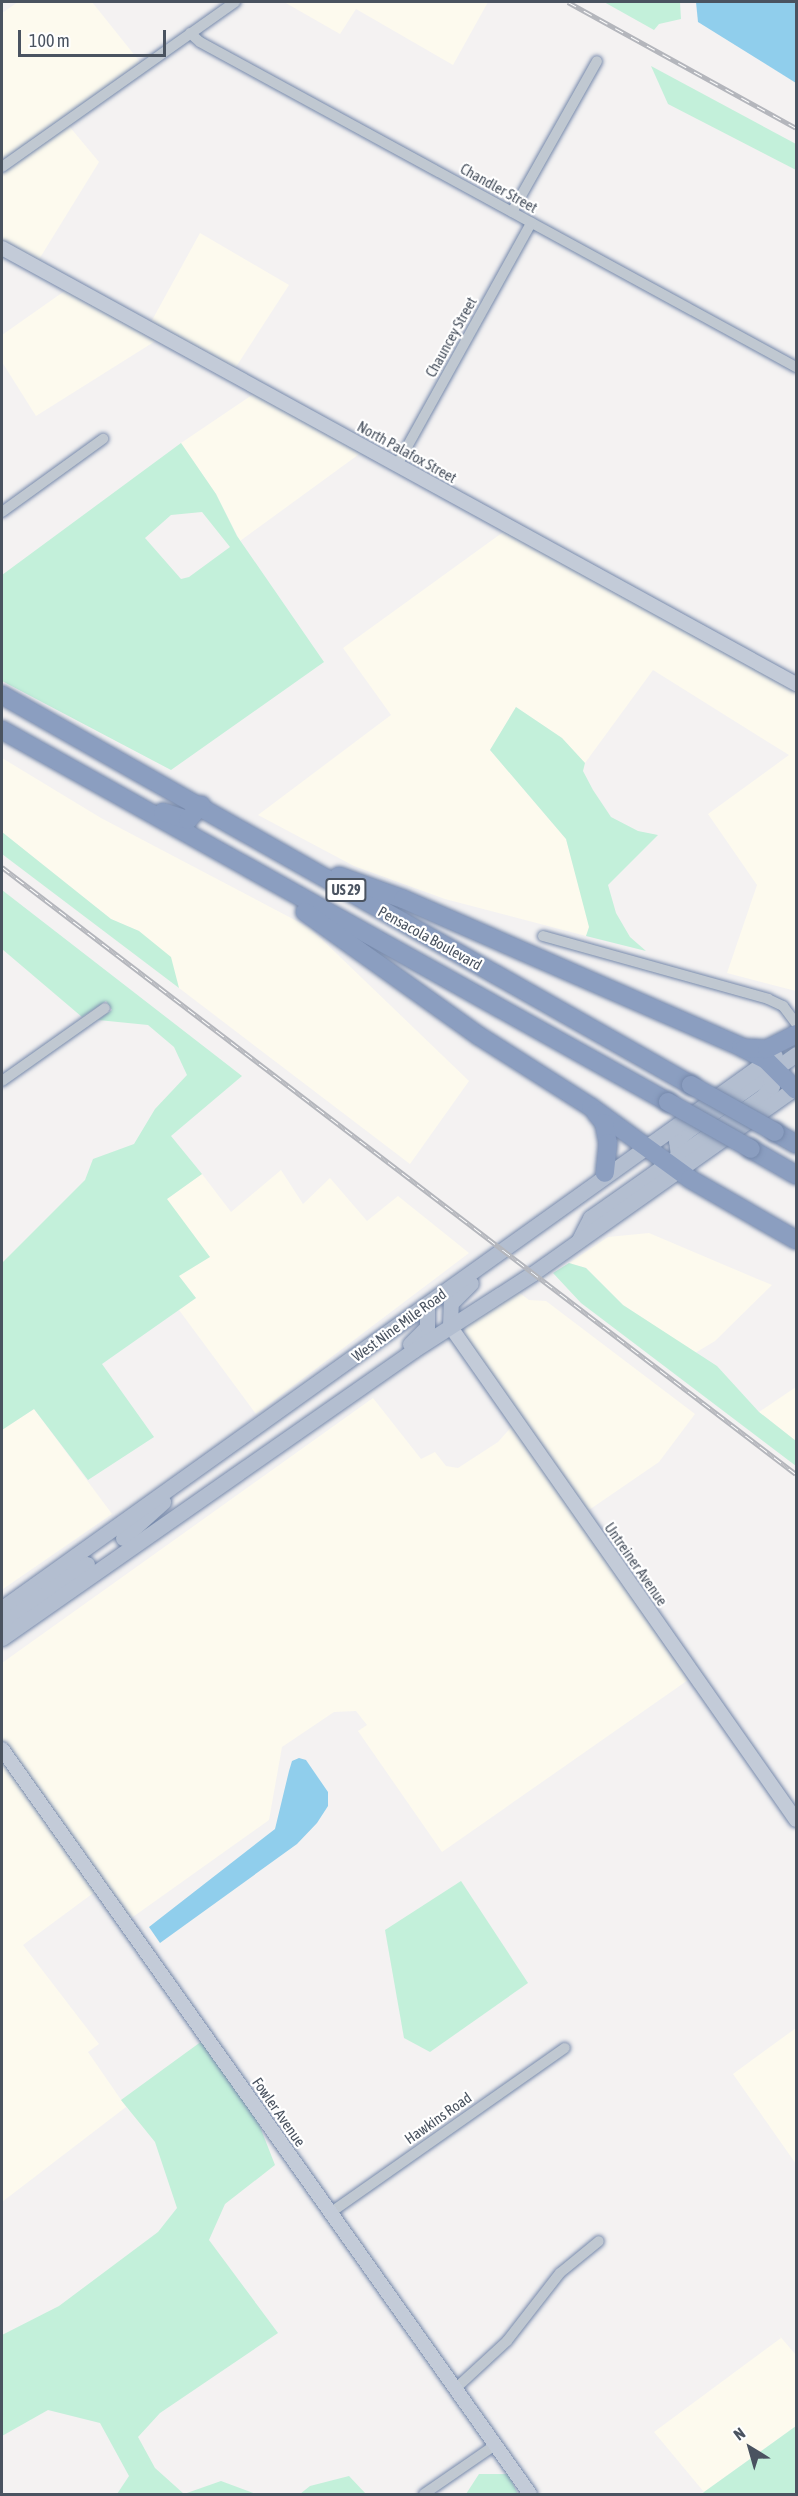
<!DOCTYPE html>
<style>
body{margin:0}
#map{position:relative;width:798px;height:2496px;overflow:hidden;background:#f4f2f2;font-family:"Asap Condensed",sans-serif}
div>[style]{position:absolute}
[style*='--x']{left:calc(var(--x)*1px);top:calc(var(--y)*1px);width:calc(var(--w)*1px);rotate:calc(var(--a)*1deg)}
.commercial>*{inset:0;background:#fdfaee}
.green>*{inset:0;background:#c3f0da}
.water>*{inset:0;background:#90ceec}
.roads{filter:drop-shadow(0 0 2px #7689ab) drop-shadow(0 0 2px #7689ab)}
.street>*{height:10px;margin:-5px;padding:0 5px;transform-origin:5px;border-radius:5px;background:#c0c8d1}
.secondary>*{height:14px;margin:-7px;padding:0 7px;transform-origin:7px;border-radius:7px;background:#c3cbd8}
.primary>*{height:15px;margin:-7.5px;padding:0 7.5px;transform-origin:7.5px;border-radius:7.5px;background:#b3bed0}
.highway>*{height:18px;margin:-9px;padding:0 9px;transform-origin:9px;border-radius:9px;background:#8b9ec0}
.rail>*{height:5px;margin-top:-2.5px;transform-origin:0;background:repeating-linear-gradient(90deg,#fff 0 9px,#b4b6bc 0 18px);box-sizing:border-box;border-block:2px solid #b4b6bc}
.bridges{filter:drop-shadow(0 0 2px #7689ab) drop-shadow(0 0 2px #7689ab)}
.highway-bridge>*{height:18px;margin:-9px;padding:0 9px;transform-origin:9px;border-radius:9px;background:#8b9ec0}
span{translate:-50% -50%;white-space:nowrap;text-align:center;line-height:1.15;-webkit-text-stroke:4.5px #fff;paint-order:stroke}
.shield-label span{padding:2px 4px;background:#fff;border:2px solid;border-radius:4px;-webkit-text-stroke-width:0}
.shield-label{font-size:14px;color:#4a5360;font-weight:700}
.street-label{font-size:15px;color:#4a5360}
.frame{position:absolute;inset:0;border:3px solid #4a5360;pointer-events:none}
.north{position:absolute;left:720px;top:2418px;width:60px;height:60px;-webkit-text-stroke:4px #fff;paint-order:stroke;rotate:323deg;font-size:16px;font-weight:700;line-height:24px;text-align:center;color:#4a5360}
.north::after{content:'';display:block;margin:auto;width:21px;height:27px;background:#4a5360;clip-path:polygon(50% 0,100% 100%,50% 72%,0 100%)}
.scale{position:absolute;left:18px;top:30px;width:148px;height:27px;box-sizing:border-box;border:3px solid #4a5360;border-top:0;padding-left:8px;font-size:18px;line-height:21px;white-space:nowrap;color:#4a5360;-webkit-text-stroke:4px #fff;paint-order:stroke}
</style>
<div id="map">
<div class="commercial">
<div style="clip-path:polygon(18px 2px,92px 2px,140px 62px,2px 160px,2px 13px)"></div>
<div style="clip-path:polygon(284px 2px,488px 2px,453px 65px,356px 9px,340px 34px)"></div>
<div style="clip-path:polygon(69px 126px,99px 162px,38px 261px,2px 242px,2px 174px)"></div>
<div style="clip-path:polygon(200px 233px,289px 285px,234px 370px,150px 324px)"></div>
<div style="clip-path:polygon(66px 290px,157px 340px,36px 416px,2px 362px,2px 335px)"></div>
<div style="clip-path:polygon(255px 393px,362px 452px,240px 541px,216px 494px,181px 443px)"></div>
<div style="clip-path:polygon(506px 530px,796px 690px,796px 991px,727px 973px,757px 885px,708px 814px,789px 755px,653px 670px,585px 763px,562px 738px,516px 707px,490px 750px,566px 839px,590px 927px,586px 936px,445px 899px,354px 866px,258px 815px,391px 715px,343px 648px)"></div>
<div style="clip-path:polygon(2px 758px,101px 818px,310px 928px,469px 1081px,410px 1164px,179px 988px,139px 931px,111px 919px,2px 832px)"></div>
<div style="clip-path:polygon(281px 1170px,303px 1204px,330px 1178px,367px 1221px,398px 1196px,469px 1253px,256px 1414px,179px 1310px,196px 1298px,179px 1276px,167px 1199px,202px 1174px,231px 1212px)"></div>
<div style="clip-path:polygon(649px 1233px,748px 1275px,772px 1285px,715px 1341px,695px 1353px,623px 1305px,586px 1268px,569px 1263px,608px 1237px)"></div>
<div style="clip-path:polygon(517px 1291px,529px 1300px,546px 1301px,695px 1414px,659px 1462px,586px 1512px,462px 1335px,468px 1325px)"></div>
<div style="clip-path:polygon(796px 1387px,796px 1441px,759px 1412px)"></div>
<div style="clip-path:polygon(373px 1398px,421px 1459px,435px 1452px,446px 1466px,458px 1468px,498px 1442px,513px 1425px,688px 1680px,442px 1852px,358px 1731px,367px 1725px,356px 1711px,334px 1712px,282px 1747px,269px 1820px,130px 1919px,2px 1740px,2px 1663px)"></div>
<div style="clip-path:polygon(34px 1409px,112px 1514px,3px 1589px,2px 1430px)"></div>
<div style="clip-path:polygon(2px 1758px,96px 1891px,23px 1945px,99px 2044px,88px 2052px,126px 2107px,2px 2202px)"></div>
<div style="clip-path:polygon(796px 2028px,796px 2164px,733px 2074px)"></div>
<div style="clip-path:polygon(778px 2334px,796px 2355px,796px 2426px,704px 2492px,654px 2432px,781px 2338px)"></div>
</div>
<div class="green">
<div style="clip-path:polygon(604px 2px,680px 2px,681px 19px,659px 24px,654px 30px)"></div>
<div style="clip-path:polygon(651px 66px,796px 144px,796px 170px,668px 104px)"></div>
<div style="clip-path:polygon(evenodd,181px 443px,216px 494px,237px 536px,324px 662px,171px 770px,2px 681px,2px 575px,181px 443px,202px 512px,230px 547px,189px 577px,181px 579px,145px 538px,171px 515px,202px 512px)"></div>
<div style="clip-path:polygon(516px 707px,562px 738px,585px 763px,583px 771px,593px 790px,611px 817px,638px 831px,658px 835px,608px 885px,616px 913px,630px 937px,646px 951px,586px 936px,589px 927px,566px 839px,490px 750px)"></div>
<div style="clip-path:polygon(2px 832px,111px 919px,139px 931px,171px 957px,179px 988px,2px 854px)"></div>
<div style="clip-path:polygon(2px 890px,242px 1076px,171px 1136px,202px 1174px,167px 1199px,210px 1257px,179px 1276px,196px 1298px,102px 1364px,154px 1437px,88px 1480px,34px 1409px,2px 1430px,2px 1263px,85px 1180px,93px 1159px,134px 1144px,155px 1109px,187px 1075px,174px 1047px,148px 1025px,98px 1020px,112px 1010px,106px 1001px,82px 1017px,2px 949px)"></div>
<div style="clip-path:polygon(569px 1263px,586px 1268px,623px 1305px,717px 1366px,759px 1412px,796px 1441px,796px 1466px,581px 1303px,553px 1273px)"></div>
<div style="clip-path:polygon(461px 1881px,528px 1983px,430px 2052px,404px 2038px,385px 1930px)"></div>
<div style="clip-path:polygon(202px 2041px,257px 2119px,275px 2165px,225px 2204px,209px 2240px,278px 2333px,160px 2413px,138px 2437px,155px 2468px,184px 2494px,221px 2481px,256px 2494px,117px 2494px,129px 2476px,100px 2423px,48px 2410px,2px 2436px,2px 2335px,59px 2306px,158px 2232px,177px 2208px,155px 2142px,121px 2100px)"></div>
<div style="clip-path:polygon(796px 2426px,796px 2494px,702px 2494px,704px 2492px)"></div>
<div style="clip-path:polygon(479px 2474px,508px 2474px,518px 2494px,466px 2494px)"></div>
<div style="clip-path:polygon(349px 2476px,366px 2494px,300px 2494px,310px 2486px)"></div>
</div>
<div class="water">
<div style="clip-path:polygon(696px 2px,796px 2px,796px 83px,698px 22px)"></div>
<div style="clip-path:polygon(299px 1758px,306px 1760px,328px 1792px,328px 1806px,317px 1823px,297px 1844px,160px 1943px,149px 1927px,275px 1829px,289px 1771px,292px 1761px)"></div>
</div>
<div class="roads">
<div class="street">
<div style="--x:190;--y:33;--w:13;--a:42"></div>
<div style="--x:200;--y:42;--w:679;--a:28.6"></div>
<div style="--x:2;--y:167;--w:286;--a:-35.3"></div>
<div style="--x:512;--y:212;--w:173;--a:-60.6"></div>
<div style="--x:397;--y:465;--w:277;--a:-61"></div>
<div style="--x:2;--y:512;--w:125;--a:-35.9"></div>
<div style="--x:543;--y:936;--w:234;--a:15.6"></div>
<div style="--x:768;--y:999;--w:17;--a:25"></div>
<div style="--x:783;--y:1006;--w:21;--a:53"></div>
<div style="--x:2;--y:1081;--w:126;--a:-35.3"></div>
<div style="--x:330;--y:2213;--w:287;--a:-35.1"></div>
<div style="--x:455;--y:2389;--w:71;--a:-42.7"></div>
<div style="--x:507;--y:2341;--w:86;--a:-52.1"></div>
<div style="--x:560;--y:2273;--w:50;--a:-39.4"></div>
<div style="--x:424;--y:2494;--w:86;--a:-34.6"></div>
</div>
<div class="secondary">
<div style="--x:2;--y:248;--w:906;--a:28.77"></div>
<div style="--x:450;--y:1326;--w:603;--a:54.99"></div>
<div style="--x:2;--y:1749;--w:913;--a:54.67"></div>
</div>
<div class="primary">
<div style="--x:679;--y:1164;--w:23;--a:-97"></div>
<div style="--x:676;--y:1141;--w:15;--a:-42"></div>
<div style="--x:687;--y:1131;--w:133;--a:-35.2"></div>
<div style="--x:579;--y:1240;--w:25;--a:-63"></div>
<div style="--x:590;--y:1218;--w:212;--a:-35.2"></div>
<div style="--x:763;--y:1096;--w:13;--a:-48"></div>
<div style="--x:772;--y:1086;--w:26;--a:-103"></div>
<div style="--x:450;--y:1326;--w:23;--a:-88"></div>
<div style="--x:451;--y:1303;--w:28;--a:-45"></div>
<div style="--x:410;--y:1344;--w:24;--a:-45"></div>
<div style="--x:427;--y:1327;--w:23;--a:-90"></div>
<div style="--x:123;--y:1538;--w:54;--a:-42"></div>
<div style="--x:2;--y:1608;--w:950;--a:-35.58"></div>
<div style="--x:2;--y:1624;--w:104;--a:-35.2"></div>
<div style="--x:2;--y:1638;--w:503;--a:-34.95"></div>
<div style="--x:414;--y:1350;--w:140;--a:-32.8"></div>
<div style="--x:532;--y:1274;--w:324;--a:-35.3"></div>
</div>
<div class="highway">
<div style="--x:2;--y:695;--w:792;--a:29.51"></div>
<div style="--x:2;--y:730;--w:763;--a:29.19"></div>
<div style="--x:163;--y:812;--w:26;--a:18"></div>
<div style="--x:188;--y:820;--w:20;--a:-49"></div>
<div style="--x:339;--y:876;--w:68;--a:19.8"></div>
<div style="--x:403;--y:899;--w:369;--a:23.6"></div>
<div style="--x:741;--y:1047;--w:28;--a:27"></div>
<div style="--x:766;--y:1060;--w:42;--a:45"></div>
<div style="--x:305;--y:912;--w:214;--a:35.5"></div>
<div style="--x:479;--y:1036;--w:133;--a:32.4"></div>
<div style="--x:591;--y:1107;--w:122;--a:36"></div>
<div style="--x:690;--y:1179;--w:122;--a:29.9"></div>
<div style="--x:745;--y:1048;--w:22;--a:3"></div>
<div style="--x:767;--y:1049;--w:33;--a:-27"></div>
<div style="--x:596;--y:1113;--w:13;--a:51"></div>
<div style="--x:604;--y:1123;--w:20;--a:79"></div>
<div style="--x:608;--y:1143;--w:30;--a:96"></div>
<div style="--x:775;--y:1132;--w:24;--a:30"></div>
<div style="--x:751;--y:1149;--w:52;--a:30"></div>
</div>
</div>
<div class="rail">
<div style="--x:568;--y:2;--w:260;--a:28.9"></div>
<div style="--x:2;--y:867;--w:999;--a:37.4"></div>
</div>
<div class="bridges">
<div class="highway-bridge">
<div style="--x:691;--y:1085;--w:96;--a:29.2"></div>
<div style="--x:668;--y:1102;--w:95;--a:29.5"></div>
</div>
</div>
<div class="shield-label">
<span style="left:346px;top:890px">US 29</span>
</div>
<div class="street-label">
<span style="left:499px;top:188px;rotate:29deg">Chandler Street</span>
<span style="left:451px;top:337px;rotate:-61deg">Chauncey Street</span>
<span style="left:407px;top:452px;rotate:29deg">North Palafox Street</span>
<span style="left:430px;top:938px;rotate:29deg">Pensacola Boulevard</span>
<span style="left:399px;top:1325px;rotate:-36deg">West Nine Mile Road</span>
<span style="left:636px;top:1564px;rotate:55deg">Untreiner Avenue</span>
<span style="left:279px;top:2112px;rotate:55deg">Fowler Avenue</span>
<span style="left:438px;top:2118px;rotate:-35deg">Hawkins Road</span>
</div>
<div class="frame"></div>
<div class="north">N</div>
<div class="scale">100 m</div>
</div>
